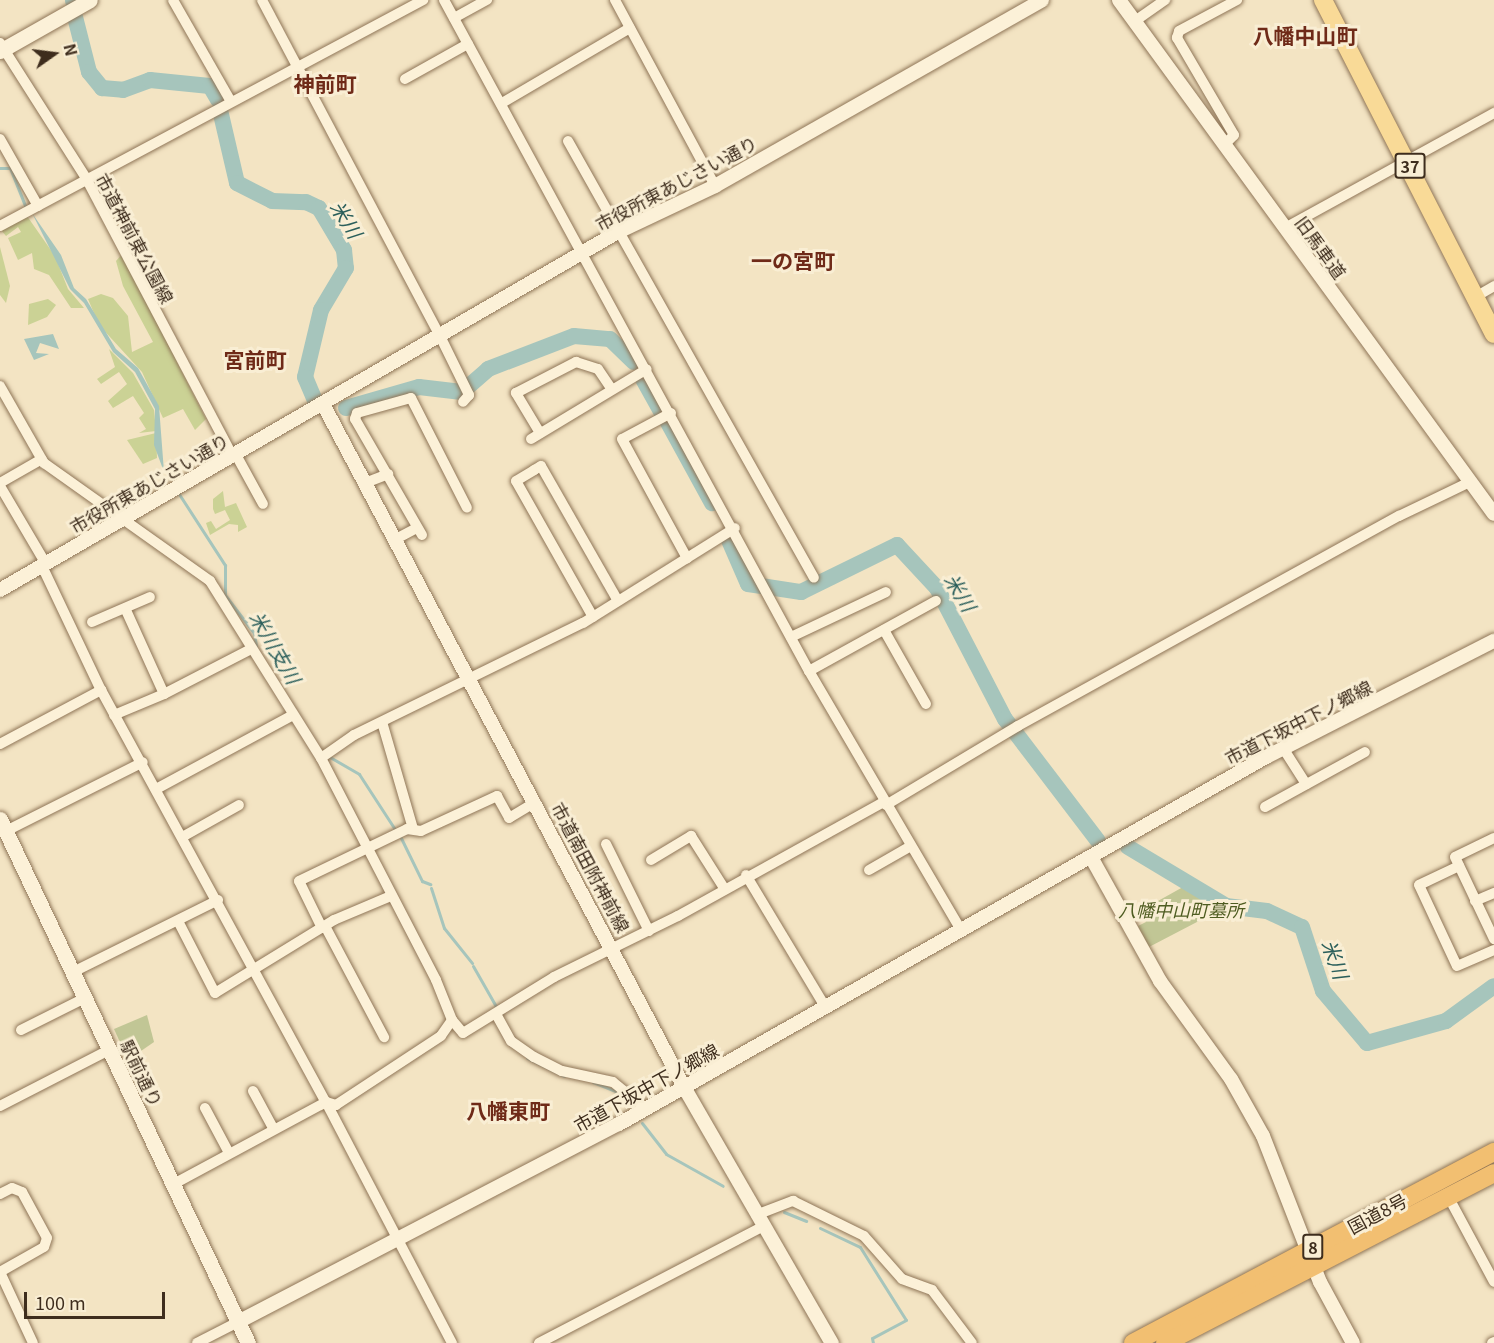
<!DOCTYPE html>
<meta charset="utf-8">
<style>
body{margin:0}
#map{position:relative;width:1494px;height:1343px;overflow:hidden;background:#f3e4c3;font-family:Georgia,"Noto Sans JP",serif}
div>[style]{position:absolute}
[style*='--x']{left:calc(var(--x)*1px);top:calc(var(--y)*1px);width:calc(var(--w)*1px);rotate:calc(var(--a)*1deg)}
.green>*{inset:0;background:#cbd295}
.cemetery>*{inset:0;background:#c1c695}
.water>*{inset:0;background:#a6c5bc}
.stream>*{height:3px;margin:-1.5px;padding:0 1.5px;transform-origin:1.5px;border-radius:1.5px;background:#a6c5bc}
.river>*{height:16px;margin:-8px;padding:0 8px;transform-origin:8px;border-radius:8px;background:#a6c5bc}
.roads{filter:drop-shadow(0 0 2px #8f7557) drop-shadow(0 0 2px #8f7557)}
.minor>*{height:10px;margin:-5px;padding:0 5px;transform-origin:5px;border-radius:5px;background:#fcf1d8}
.tertiary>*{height:14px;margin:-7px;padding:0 7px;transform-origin:7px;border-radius:7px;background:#fcf1d8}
.secondary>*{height:15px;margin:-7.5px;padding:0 7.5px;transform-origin:7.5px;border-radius:7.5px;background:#fcf1d8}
.primary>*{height:18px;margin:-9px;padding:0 9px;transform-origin:9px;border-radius:9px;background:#f9da97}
.trunk>*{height:18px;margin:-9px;padding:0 9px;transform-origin:9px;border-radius:9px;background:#f2bf71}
span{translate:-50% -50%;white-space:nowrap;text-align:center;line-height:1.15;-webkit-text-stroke:6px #f9eed4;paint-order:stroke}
.shield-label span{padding:2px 4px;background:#f9eed4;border:2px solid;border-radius:4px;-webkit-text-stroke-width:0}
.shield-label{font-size:16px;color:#3e2d1d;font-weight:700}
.street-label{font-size:18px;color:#3e2d1d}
.park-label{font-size:18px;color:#4e5c21;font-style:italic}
.water-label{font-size:20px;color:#2b5f5b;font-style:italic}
.quarter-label{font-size:21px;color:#6f2a18;font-weight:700}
.north{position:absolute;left:24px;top:24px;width:60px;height:60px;-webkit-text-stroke:4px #f9eed4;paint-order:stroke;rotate:76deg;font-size:16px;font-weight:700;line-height:24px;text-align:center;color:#3e2d1d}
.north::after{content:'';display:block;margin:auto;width:21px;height:27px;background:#3e2d1d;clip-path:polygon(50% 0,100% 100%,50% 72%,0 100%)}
.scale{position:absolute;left:24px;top:1292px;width:141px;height:27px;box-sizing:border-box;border:3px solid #3e2d1d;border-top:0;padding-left:8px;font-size:18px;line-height:21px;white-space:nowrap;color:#3e2d1d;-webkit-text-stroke:4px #f9eed4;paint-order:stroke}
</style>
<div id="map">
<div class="green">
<div style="clip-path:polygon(27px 216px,55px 256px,68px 289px,84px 308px,71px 308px,49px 275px,34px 269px,32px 253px,18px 260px,8px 238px,21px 232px,18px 227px,6px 236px,1px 230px)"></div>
<div style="clip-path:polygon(0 247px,10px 286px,6px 303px,0 295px)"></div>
<div style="clip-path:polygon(122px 254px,206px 419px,195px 430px,183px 409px,163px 418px,142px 372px,99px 325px,88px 299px,101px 294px,113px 298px,128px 316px,132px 352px,153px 342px,123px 286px,116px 261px)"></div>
<div style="clip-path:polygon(48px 299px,56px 305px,47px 317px,28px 325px,29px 304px)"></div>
<div style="clip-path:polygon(109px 349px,133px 373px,154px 410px,156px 431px,139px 433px,146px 429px,139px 418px,144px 413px,133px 396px,113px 408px,108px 401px,127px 384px,119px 372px,101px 384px,97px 379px,115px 367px)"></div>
<div style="clip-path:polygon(156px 433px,157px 458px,143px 464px,127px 440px)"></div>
<div style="clip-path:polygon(223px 491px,225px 507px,236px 503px,247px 527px,238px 532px,238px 525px,229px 524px,210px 535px,206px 523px,211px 521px,216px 529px,230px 520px,225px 510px,215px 514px,213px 509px,213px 499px)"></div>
</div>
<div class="cemetery">
<div style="clip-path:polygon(1183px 887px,1220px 910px,1149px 947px,1138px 926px,1146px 922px,1140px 911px)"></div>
<div style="clip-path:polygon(147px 1015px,154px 1042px,128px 1060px,114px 1029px)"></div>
</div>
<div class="water">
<div style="clip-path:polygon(32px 213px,61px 255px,74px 288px,86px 299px,116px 349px,138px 368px,159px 406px,164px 472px,154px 445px,155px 409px,135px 372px,113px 352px,84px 303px,70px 289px)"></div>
<div style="clip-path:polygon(53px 334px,59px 349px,40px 343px,36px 353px,49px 354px,34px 360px,24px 339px)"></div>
</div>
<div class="stream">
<div style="--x:0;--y:168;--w:10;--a:0"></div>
<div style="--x:10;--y:168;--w:43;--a:68.2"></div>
<div style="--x:179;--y:494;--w:85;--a:57.1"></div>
<div style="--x:225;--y:565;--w:30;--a:90"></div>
<div style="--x:225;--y:595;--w:48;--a:52.7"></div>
<div style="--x:254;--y:633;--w:13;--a:81"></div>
<div style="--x:328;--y:756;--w:36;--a:30"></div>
<div style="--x:359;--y:774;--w:68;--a:57"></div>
<div style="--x:401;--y:838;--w:48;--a:64"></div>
<div style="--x:422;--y:881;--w:9;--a:21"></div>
<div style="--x:431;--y:888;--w:42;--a:72"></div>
<div style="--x:444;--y:928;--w:45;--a:51.3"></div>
<div style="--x:473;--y:966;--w:48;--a:60.3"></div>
<div style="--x:527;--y:1058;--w:41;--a:25.9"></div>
<div style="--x:593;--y:1082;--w:27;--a:22"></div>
<div style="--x:623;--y:1096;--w:11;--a:56"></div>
<div style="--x:642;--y:1123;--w:39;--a:52"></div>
<div style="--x:666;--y:1154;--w:65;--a:29.3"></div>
<div style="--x:784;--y:1212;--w:24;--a:22"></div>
<div style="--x:820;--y:1228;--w:44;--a:25.4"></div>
<div style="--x:860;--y:1247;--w:86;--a:57.8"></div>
<div style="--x:906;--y:1320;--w:38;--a:152"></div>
<div style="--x:872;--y:1338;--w:5;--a:79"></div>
</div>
<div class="river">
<div style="--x:73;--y:0;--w:1;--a:90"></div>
<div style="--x:75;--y:17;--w:57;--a:75.7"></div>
<div style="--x:89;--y:72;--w:21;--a:51"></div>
<div style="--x:102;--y:88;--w:21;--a:5"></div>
<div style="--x:123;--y:90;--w:29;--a:-20"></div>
<div style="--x:150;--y:80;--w:60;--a:5.7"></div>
<div style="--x:210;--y:86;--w:16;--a:60"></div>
<div style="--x:220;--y:110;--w:75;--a:76.9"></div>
<div style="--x:237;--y:183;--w:39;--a:27"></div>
<div style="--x:272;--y:201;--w:34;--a:2"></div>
<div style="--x:306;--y:202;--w:14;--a:25"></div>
<div style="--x:319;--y:208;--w:49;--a:59.2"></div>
<div style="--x:344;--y:250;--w:18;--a:84"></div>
<div style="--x:346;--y:268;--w:49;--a:120.8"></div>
<div style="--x:321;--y:310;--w:69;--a:103.4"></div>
<div style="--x:305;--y:377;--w:26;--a:67"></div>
<div style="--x:643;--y:379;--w:39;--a:61"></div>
<div style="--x:346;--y:408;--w:76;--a:-16"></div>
<div style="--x:419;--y:387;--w:43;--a:6.6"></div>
<div style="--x:462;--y:392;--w:35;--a:-41"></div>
<div style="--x:488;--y:369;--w:92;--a:-21"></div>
<div style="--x:574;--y:336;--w:36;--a:5"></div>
<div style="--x:610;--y:339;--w:33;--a:44"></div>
<div style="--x:666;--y:419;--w:96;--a:61.3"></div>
<div style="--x:728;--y:538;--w:50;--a:66.5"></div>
<div style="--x:748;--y:584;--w:54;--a:8.6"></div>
<div style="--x:801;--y:592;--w:107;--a:-26.1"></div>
<div style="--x:897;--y:545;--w:59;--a:47.1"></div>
<div style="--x:937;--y:588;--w:148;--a:62.6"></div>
<div style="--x:1005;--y:719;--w:153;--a:52.7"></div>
<div style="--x:1128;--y:847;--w:114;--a:31"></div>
<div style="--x:1226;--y:906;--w:41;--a:7"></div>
<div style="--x:1267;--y:911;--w:38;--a:25"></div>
<div style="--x:1302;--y:927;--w:67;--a:71.8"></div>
<div style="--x:1323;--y:991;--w:68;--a:49.8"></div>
<div style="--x:1367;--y:1043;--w:82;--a:-15.6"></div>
<div style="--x:1446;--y:1021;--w:59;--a:-36.1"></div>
</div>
<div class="roads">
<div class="minor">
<div style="--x:173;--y:0;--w:115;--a:60.3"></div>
<div style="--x:262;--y:0;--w:380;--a:62.1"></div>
<div style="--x:440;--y:336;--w:66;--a:63.8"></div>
<div style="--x:469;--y:395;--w:9;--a:131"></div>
<div style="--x:444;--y:0;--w:764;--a:61.46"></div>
<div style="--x:809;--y:671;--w:300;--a:59.6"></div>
<div style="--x:615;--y:0;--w:211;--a:61.7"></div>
<div style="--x:454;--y:18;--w:38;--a:-29"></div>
<div style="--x:1135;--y:21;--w:37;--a:-35"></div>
<div style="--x:0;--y:43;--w:160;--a:57.5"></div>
<div style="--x:86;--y:178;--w:313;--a:62.2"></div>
<div style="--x:405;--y:79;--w:72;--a:-29.1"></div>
<div style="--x:502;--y:103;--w:148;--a:-30.4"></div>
<div style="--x:0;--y:139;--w:77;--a:60.4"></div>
<div style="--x:568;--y:141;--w:501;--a:60.62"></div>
<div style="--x:1224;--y:145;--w:14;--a:-45"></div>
<div style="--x:1234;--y:135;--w:113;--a:-120.4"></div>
<div style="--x:1177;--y:38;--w:7;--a:-74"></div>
<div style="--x:1179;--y:31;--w:66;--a:-28.1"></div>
<div style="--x:0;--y:226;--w:480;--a:-28.1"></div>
<div style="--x:1285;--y:228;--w:239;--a:-28.8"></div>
<div style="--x:1477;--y:296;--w:20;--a:-30"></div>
<div style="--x:0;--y:386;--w:89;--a:60.3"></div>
<div style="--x:44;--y:463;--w:204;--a:35.4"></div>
<div style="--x:210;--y:581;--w:209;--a:57.9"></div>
<div style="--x:321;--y:758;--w:250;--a:62.6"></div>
<div style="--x:436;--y:980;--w:43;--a:68.2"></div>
<div style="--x:452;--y:1020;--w:19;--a:125"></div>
<div style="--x:441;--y:1036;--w:126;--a:146.7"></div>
<div style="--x:336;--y:1105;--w:10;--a:-163"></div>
<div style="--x:671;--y:413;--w:55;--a:152"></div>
<div style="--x:622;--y:439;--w:136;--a:61.4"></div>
<div style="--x:540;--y:433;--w:47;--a:-121"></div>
<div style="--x:516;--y:393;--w:68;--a:-27.3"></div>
<div style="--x:576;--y:362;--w:23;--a:18"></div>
<div style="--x:598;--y:369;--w:23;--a:56"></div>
<div style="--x:531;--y:439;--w:135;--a:-31.1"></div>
<div style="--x:235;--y:453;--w:58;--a:61.2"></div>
<div style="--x:0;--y:483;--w:48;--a:-29.7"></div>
<div style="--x:365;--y:483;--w:25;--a:-21"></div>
<div style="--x:0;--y:486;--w:91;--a:59.5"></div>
<div style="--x:422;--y:535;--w:134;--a:-120"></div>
<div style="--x:355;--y:419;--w:6;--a:-72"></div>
<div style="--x:357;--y:413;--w:56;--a:-15.5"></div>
<div style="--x:411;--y:398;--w:123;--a:63"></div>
<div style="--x:394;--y:540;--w:26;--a:-28"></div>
<div style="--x:42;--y:566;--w:137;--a:64.6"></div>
<div style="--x:101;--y:690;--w:469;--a:61.4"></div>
<div style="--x:326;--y:1102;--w:173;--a:151.7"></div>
<div style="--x:593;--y:617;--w:156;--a:-119.5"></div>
<div style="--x:516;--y:481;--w:21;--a:-31"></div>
<div style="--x:534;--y:470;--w:8;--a:-30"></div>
<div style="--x:541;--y:466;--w:155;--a:60.3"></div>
<div style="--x:92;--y:622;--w:63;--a:-23.3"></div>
<div style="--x:884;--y:630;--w:85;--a:60.4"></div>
<div style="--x:791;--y:637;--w:105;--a:-25.3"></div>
<div style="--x:809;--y:671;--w:145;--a:-28.9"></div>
<div style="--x:164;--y:694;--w:98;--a:-27.3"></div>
<div style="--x:114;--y:715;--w:54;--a:-22.8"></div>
<div style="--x:164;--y:694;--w:94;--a:-114.4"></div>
<div style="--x:382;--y:722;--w:111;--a:73.8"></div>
<div style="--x:0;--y:744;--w:115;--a:-28.1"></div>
<div style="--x:1283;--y:748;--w:43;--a:57.4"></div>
<div style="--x:321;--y:758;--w:40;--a:-34.9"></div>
<div style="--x:354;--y:735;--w:255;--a:-26.1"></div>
<div style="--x:583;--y:623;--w:179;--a:-32"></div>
<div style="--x:158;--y:788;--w:153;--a:-28.4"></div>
<div style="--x:886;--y:805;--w:154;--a:-30.9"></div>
<div style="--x:1018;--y:726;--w:435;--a:-28.9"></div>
<div style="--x:1399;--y:516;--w:79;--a:-25.6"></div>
<div style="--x:1265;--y:807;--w:114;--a:-28.8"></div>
<div style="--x:6;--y:831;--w:153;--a:-26.7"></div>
<div style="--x:184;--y:836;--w:63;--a:-29.4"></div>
<div style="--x:1494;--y:838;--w:43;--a:154"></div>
<div style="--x:1455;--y:857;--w:91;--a:64.6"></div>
<div style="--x:606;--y:844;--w:97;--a:63.7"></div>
<div style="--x:651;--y:860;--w:47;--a:-31"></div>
<div style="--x:691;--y:836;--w:62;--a:57.6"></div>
<div style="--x:1459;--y:866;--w:44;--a:154.6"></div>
<div style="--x:1419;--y:885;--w:89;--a:64.9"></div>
<div style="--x:1457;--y:966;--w:40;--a:-23.4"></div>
<div style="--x:869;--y:870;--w:48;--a:-29.7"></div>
<div style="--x:746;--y:875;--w:155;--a:59"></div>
<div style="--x:1475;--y:901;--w:21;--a:-23"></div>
<div style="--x:178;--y:921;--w:81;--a:62.8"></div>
<div style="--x:215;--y:993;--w:140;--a:-31.5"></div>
<div style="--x:334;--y:920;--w:62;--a:-22.8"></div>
<div style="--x:325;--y:926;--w:126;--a:62"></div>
<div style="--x:322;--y:928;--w:52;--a:-116.1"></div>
<div style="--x:299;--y:881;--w:120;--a:-25.7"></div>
<div style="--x:407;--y:829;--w:14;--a:8"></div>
<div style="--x:421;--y:831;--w:84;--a:-24.7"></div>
<div style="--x:497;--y:796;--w:25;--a:61"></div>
<div style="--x:509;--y:818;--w:31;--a:-31"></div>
<div style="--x:73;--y:972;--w:162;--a:-26.4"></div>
<div style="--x:496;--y:1014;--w:31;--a:61"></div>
<div style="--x:511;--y:1041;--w:28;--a:35"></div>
<div style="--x:534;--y:1057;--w:31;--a:27"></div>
<div style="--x:562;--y:1071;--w:52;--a:12.2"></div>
<div style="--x:613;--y:1082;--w:43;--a:39.3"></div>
<div style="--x:452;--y:1020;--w:17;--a:50"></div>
<div style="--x:463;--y:1033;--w:107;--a:-31.6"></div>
<div style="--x:554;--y:977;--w:138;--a:-26.2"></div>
<div style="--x:678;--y:916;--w:235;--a:-29"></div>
<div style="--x:21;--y:1030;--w:72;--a:-26.6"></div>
<div style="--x:253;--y:1091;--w:42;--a:61.6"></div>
<div style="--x:326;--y:1102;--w:272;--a:62.4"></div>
<div style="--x:0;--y:1106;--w:123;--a:-27.2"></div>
<div style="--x:205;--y:1108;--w:51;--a:61.9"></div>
<div style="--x:0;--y:1194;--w:13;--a:-27"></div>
<div style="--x:12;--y:1188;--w:11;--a:22"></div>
<div style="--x:22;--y:1192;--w:52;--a:61.5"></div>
<div style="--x:47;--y:1238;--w:9;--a:108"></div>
<div style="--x:44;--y:1247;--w:51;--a:150.4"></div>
<div style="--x:0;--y:1272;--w:78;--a:65.1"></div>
<div style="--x:1449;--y:1198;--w:95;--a:61.8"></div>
<div style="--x:756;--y:1215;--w:40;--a:-21"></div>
<div style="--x:793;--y:1201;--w:79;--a:26.2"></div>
<div style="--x:864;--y:1236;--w:57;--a:48.5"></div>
<div style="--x:902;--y:1279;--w:32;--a:20"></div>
<div style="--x:932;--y:1290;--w:66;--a:53"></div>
<div style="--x:197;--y:1343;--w:46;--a:-27.1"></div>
<div style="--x:539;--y:1343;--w:251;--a:-27.5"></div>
<div style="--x:1492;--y:1343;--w:2;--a:-27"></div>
</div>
<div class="tertiary">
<div style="--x:1119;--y:0;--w:636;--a:53.89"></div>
<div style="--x:323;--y:404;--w:773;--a:62.14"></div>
<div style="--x:684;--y:1087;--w:296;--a:60"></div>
<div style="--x:0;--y:590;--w:712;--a:-30.09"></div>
<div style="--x:616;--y:233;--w:110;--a:-25.4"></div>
<div style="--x:715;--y:186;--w:376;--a:-29.6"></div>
<div style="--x:1091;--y:857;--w:142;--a:60.9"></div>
<div style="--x:1160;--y:981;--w:121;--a:54.1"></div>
<div style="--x:1231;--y:1079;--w:65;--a:60.7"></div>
<div style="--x:1263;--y:1136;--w:157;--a:68.7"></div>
<div style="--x:1320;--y:1282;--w:69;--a:61.6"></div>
<div style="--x:238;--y:1322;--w:429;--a:-27.5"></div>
<div style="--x:619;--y:1124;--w:744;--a:-29.56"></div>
<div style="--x:1266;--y:757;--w:256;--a:-27"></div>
</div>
<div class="secondary">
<div style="--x:0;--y:51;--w:103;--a:-29.5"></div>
<div style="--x:0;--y:819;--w:580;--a:64.67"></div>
</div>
<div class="primary">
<div style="--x:1323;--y:0;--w:375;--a:62.9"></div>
</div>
<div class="trunk">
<div style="--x:1133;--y:1343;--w:408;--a:-27.9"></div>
<div style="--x:1165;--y:1343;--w:370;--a:-27.3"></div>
</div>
</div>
<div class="shield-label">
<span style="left:1410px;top:166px">37</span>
<span style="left:1313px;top:1247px">8</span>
</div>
<div class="street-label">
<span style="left:676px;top:183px;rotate:-28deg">市役所東あじさい通り</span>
<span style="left:135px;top:238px;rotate:62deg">市道神前東公園線</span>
<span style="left:1321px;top:247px;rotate:54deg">旧馬車道</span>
<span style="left:149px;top:483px;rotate:-30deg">市役所東あじさい通り</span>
<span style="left:1298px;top:722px;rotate:-27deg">市道下坂中下ノ郷線</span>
<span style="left:591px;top:867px;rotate:62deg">市道南田附神前線</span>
<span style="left:142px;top:1073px;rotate:64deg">駅前通り</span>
<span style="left:646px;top:1087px;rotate:-29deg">市道下坂中下ノ郷線</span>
<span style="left:1377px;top:1213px;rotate:-28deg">国道8号</span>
</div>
<div class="park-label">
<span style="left:1181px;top:909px">八幡中山町墓所</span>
</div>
<div class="water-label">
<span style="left:347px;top:219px;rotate:58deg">米川</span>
<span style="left:961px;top:592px;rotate:59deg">米川</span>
<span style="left:276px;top:647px;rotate:60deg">米川支川</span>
<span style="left:1336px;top:959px;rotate:70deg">米川</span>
</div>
<div class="quarter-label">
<span style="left:1305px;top:35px">八幡中山町</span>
<span style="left:325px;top:83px">神前町</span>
<span style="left:793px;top:260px">一の宮町</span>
<span style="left:255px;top:359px">宮前町</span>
<span style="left:508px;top:1110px">八幡東町</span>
</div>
<div class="north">N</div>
<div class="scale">100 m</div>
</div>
